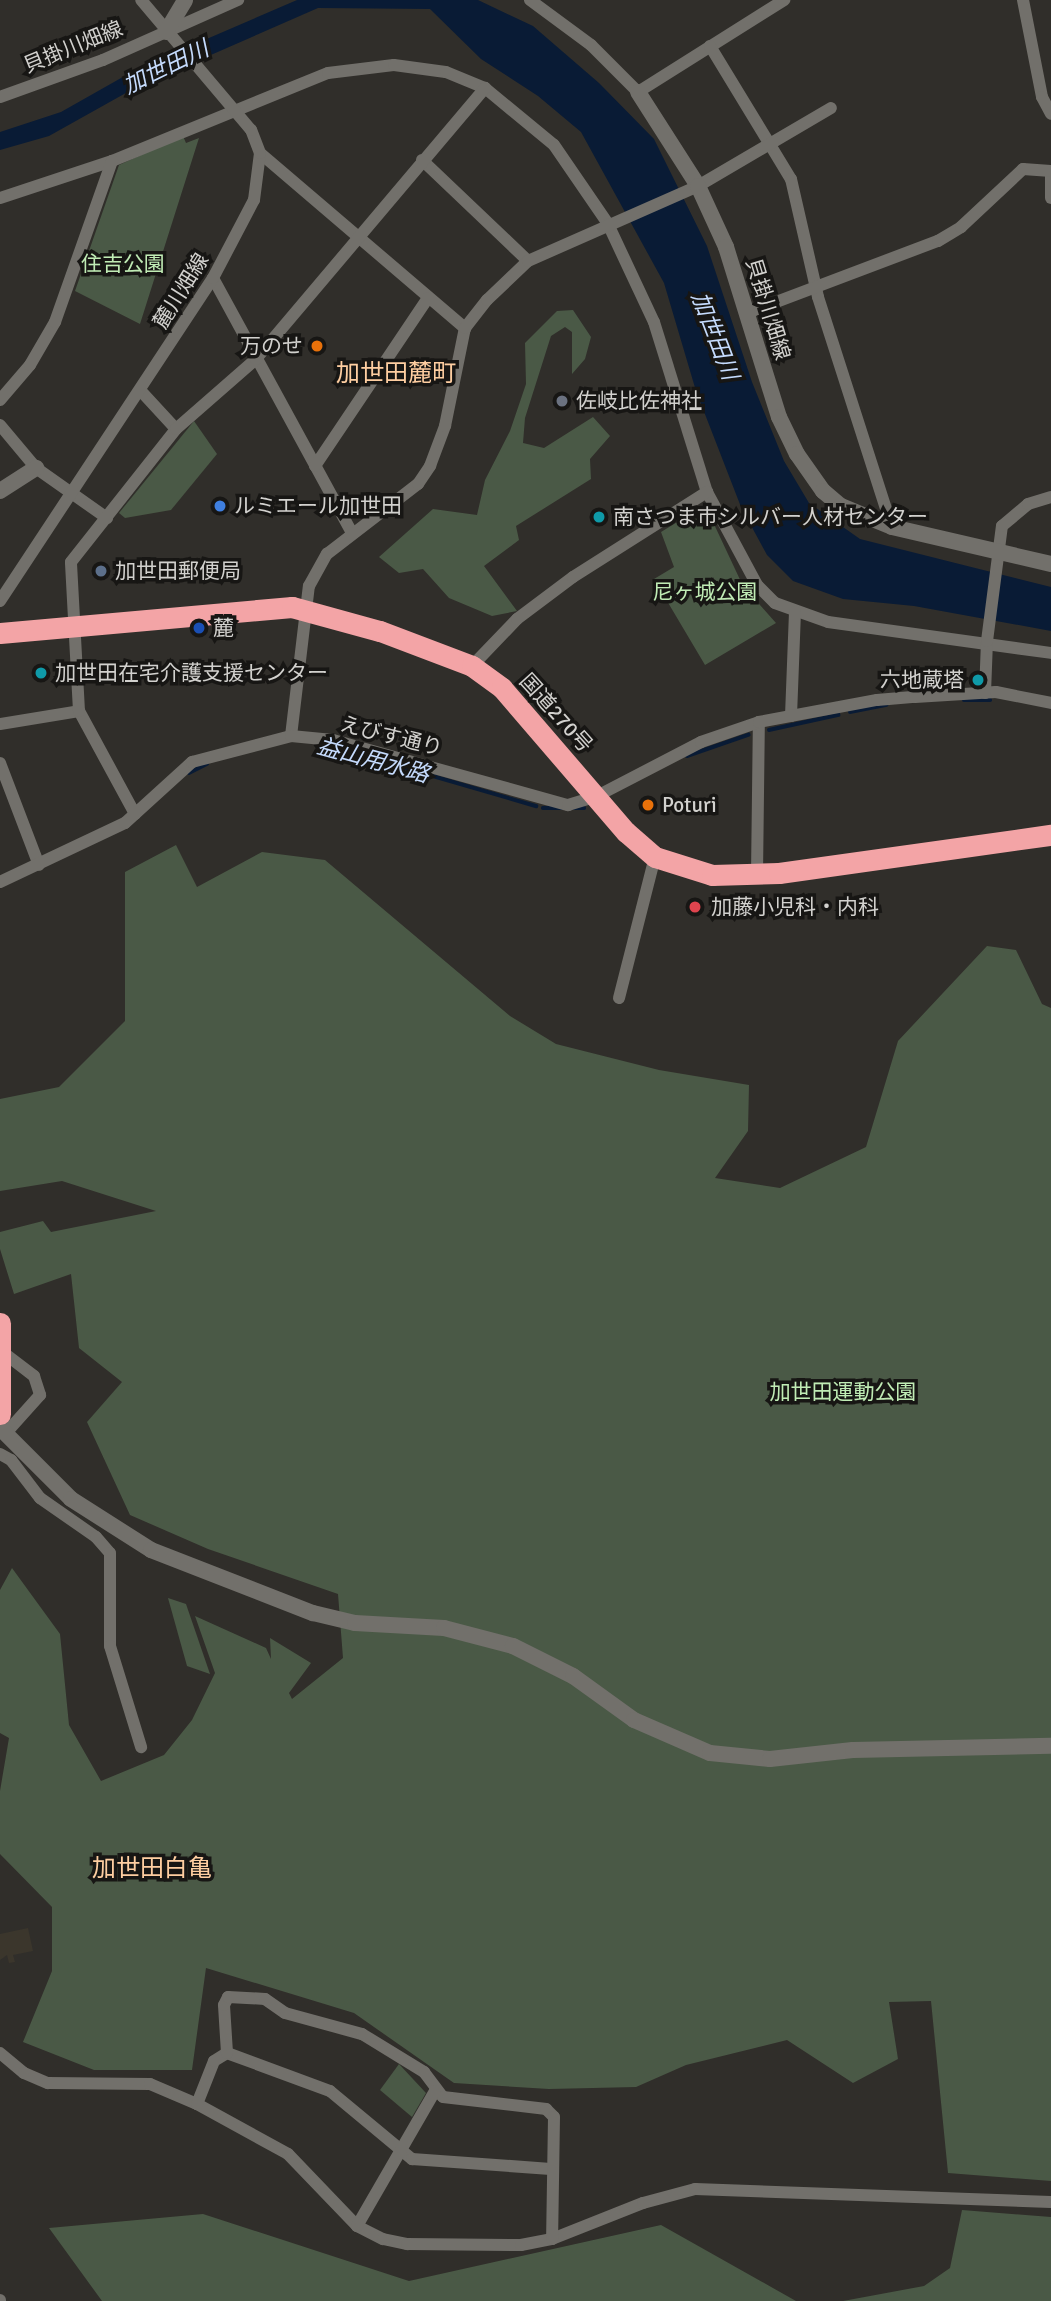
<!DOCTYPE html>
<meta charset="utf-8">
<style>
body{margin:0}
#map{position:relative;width:1051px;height:2301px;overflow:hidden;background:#302e2a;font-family:Signika,"Noto Sans JP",sans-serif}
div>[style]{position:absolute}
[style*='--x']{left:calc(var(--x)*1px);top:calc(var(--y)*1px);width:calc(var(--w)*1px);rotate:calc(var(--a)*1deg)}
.built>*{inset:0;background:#3b362c}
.green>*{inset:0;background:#4a5946}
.water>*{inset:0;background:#091b35}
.stream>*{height:3.5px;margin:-1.75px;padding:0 1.75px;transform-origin:1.75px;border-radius:1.75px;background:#091b35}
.street>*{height:12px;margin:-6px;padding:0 6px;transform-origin:6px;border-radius:6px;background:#72706b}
.secondary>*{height:16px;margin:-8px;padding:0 8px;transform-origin:8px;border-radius:8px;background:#72706b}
.highway>*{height:21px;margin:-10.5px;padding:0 10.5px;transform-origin:10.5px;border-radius:10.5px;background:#f3a4a6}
.dots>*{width:19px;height:19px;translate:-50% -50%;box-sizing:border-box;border:4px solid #171614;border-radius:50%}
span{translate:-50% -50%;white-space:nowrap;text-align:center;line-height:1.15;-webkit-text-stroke:7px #171614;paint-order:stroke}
.street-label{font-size:21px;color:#d2d1ce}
.park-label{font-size:21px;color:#c0ecb5}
.poi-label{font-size:21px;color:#d2d1ce}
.right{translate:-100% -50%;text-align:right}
.left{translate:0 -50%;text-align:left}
.water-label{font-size:23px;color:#c5dbfd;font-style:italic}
.quarter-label{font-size:24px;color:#fecea1}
</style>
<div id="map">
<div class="built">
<div style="clip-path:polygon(28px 1928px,33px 1951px,13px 1955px,15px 1962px,9px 1963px,7px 1955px,0 1960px,0 1934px)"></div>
</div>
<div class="green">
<div style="clip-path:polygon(183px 136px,186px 143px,199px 138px,140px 324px,75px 291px,119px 165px)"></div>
<div style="clip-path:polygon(573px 310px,591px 337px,585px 359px,572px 374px,572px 332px,565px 327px,551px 336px,525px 418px,523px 443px,544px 448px,593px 417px,610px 436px,590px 459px,591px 479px,516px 526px,519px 540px,484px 566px,517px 611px,492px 616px,449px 598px,423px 569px,399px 573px,379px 557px,433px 509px,477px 515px,485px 480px,510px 431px,526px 384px,525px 343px,557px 311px)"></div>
<div style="clip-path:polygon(194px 421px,217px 454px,171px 510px,125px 518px,119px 513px)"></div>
<div style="clip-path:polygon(705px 505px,743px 586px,776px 623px,705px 665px,654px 579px,674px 567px,661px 532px)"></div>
<div style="clip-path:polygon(176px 845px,197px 887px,262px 852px,325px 860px,510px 1016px,556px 1044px,659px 1070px,749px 1085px,748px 1131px,715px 1178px,780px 1188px,866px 1147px,898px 1041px,987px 946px,1016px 950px,1042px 1004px,1051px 1008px,1051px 2181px,948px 2173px,931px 2001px,889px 2002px,898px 2059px,853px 2083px,787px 2040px,686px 2065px,636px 2087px,549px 2089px,454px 2083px,354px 2013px,206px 1968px,192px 2070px,94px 2070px,23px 2042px,52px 1971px,52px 1907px,0 1854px,0 1791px,9px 1738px,0 1733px,0 1590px,12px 1568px,60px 1634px,69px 1725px,101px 1781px,164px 1755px,192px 1720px,215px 1673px,195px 1616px,266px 1648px,271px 1659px,270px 1638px,311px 1663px,289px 1693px,292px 1699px,343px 1658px,338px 1594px,208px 1549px,130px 1515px,87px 1422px,122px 1382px,79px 1348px,71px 1274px,14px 1294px,0 1249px,0 1232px,43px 1221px,51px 1232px,156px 1211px,62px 1181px,0 1191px,0 1099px,59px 1087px,125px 1021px,125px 872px)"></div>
<div style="clip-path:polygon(168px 1598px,186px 1604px,210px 1674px,187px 1666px)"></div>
<div style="clip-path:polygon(399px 2064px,426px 2093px,412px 2117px,380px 2090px)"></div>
<div style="clip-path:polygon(962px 2210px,1051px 2217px,1051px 2301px,843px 2301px,924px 2286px,950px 2268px)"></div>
<div style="clip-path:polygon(203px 2214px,409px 2281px,661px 2225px,796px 2301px,102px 2301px,49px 2228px)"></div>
</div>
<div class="water">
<div style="clip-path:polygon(297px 0,478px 0,533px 26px,599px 83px,654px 139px,707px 246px,752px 382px,784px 461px,809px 503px,860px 539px,1051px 587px,1051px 631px,914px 606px,843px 599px,793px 581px,767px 555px,741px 507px,696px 391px,664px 283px,581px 132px,538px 96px,481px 59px,430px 9px,318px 8px,133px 89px,49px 136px,0 150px,0 132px,61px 112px,137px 69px)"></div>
</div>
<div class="stream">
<div style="--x:964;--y:700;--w:26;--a:0"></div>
<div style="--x:850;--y:712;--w:37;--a:-11"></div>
<div style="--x:769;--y:730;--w:71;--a:-12.3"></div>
<div style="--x:326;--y:745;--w:219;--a:16.2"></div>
<div style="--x:687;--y:756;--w:65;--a:-19"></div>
<div style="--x:189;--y:773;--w:20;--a:-27"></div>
<div style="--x:543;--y:808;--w:41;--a:0"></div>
</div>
<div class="street">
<div style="--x:530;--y:0;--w:76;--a:36.4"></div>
<div style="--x:591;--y:45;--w:66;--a:45"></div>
<div style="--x:638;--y:92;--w:173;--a:-32.2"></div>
<div style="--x:1023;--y:0;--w:99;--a:78.9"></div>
<div style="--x:1042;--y:97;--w:19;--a:62"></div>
<div style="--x:710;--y:46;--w:156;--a:58.7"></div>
<div style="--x:791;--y:179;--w:121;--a:77.1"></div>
<div style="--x:818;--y:297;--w:242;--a:72.2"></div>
<div style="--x:0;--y:97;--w:109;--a:-19.8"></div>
<div style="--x:103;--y:60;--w:148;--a:-24"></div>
<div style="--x:260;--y:153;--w:270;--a:40.5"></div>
<div style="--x:422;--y:160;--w:146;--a:43.6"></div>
<div style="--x:1051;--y:174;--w:24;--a:90"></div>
<div style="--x:0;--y:198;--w:118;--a:-18.3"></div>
<div style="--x:112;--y:161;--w:233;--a:-22.2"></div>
<div style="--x:328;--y:73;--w:66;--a:-6.9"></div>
<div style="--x:394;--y:65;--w:52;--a:7.7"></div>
<div style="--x:446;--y:72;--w:42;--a:22.3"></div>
<div style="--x:485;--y:88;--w:89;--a:39.6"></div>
<div style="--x:554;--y:145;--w:96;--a:55.6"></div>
<div style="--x:608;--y:224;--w:108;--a:64.9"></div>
<div style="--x:654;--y:322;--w:178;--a:72.7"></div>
<div style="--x:707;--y:492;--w:106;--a:61.7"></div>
<div style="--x:757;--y:585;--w:25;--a:45"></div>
<div style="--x:775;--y:603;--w:56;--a:19.7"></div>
<div style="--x:828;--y:622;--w:225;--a:7.9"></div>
<div style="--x:213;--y:278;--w:290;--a:61.4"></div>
<div style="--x:747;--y:313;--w:204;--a:-20.7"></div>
<div style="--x:938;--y:241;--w:27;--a:-31"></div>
<div style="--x:961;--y:227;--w:85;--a:-43.1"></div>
<div style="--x:1023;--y:169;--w:28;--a:4"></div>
<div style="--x:140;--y:390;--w:53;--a:47.3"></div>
<div style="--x:0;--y:400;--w:46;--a:-49.4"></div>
<div style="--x:30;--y:365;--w:50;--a:-59.8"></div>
<div style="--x:55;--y:322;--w:171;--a:-70.5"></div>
<div style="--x:0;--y:425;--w:56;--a:50.1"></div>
<div style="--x:36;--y:468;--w:87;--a:35.2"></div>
<div style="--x:315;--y:466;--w:202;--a:-56.1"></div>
<div style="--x:0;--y:601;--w:387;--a:-56.6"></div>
<div style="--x:213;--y:278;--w:88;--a:-62.3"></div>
<div style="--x:254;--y:200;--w:47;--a:-82.7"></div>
<div style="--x:260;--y:153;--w:25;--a:-111"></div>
<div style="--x:251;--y:130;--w:170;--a:-130.2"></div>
<div style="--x:472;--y:666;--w:65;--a:-46.2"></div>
<div style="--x:517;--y:619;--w:70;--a:-36.9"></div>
<div style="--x:573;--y:577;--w:159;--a:-32.4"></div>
<div style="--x:985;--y:693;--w:52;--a:-87.8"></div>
<div style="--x:987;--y:641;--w:116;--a:-82.6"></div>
<div style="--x:1002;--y:526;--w:34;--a:-40"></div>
<div style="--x:1028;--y:504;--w:24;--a:-17"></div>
<div style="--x:791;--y:716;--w:104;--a:-87.8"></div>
<div style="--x:0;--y:724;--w:80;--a:-9.3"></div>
<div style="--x:291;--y:736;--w:151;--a:-83.2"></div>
<div style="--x:309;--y:586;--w:37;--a:-61"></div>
<div style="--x:327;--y:554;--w:115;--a:-37.6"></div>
<div style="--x:418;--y:484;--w:22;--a:-56"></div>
<div style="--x:430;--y:466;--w:43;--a:-69.4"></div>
<div style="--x:445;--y:426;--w:100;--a:-78.5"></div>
<div style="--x:465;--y:328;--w:36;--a:-52"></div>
<div style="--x:487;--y:300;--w:57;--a:-43.6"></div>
<div style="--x:528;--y:261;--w:186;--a:-23.8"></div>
<div style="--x:698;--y:186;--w:154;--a:-30.4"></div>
<div style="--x:0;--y:763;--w:109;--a:69.1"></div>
<div style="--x:135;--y:814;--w:117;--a:-118.5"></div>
<div style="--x:79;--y:711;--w:149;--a:-93.1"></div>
<div style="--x:71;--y:562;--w:169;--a:-51.7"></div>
<div style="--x:176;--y:429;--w:106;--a:-41.2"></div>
<div style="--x:256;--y:359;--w:355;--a:-49.8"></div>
<div style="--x:757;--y:875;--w:153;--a:-89.3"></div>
<div style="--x:0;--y:882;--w:138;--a:-25.3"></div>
<div style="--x:125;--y:823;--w:91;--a:-42.3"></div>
<div style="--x:192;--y:762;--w:102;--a:-14.7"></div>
<div style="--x:291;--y:736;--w:42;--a:5.4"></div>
<div style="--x:333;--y:740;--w:244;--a:15.5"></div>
<div style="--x:568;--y:805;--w:30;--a:-17"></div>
<div style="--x:597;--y:796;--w:117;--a:-27.4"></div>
<div style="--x:701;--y:742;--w:61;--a:-19"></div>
<div style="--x:759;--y:722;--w:120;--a:-10.6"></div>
<div style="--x:877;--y:700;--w:38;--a:-5"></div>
<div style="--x:915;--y:697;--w:81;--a:-3.5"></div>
<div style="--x:996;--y:692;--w:56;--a:11.3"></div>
<div style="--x:619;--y:998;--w:146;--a:-75.7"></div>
<div style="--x:0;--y:1350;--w:43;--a:37.4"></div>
<div style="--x:34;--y:1376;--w:20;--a:72"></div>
<div style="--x:40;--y:1395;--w:52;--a:131.9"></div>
<div style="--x:0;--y:1454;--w:13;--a:29"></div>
<div style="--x:11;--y:1460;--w:48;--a:52.7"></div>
<div style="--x:40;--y:1498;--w:68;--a:34.9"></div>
<div style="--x:96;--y:1537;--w:21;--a:49"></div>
<div style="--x:110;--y:1553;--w:93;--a:90"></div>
<div style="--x:110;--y:1646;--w:106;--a:72.9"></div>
<div style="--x:0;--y:2053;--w:31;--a:40"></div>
<div style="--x:24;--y:2073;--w:26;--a:23"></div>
<div style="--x:48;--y:2083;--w:102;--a:0.6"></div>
<div style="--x:150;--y:2084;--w:51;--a:23.1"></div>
<div style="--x:197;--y:2104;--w:104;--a:28.8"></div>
<div style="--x:288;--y:2154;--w:100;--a:46.2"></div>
<div style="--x:357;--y:2226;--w:29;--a:27"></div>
<div style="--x:383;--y:2239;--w:25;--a:12"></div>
<div style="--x:407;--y:2244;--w:114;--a:0.5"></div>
<div style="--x:521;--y:2245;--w:32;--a:-11"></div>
<div style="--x:552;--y:2239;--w:98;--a:-21.6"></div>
<div style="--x:643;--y:2203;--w:54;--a:-15.1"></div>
<div style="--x:695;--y:2189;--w:356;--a:2.1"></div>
<div style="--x:227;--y:2053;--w:110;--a:20.3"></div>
<div style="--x:330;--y:2091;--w:107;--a:39.7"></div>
<div style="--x:412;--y:2159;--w:139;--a:4.1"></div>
<div style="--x:197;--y:2104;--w:46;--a:-68.4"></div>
<div style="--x:214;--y:2061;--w:15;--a:-32"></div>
<div style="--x:227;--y:2053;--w:48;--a:-93.6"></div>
<div style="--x:224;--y:2005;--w:9;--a:-63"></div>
<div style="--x:228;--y:1997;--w:37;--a:3"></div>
<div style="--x:265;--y:1999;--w:24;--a:35"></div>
<div style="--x:285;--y:2013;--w:80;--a:15.3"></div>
<div style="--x:362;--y:2034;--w:73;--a:31.5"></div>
<div style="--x:424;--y:2072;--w:31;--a:53"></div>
<div style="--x:443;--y:2097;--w:104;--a:6.6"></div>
<div style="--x:546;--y:2109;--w:11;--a:45"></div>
<div style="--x:554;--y:2117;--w:122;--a:90.9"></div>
<div style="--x:357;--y:2226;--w:156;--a:-60"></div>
<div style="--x:0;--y:2300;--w:1;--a:90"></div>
</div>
<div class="secondary">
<div style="--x:166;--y:32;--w:37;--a:-59"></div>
<div style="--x:638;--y:92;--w:112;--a:57.4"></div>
<div style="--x:698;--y:186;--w:67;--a:65.3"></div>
<div style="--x:726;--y:247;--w:178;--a:72.7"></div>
<div style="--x:779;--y:417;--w:41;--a:64.1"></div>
<div style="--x:797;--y:454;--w:45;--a:54.9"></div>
<div style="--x:823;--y:491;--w:23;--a:40"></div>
<div style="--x:841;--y:506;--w:55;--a:22.4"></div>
<div style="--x:892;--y:527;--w:163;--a:13.1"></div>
<div style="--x:0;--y:491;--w:43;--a:-32.6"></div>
<div style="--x:0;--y:1428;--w:100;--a:45"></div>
<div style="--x:71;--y:1499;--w:95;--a:32.5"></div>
<div style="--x:151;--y:1550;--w:174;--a:21.3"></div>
<div style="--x:313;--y:1613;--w:43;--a:13.4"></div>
<div style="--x:355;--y:1623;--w:89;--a:3.2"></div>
<div style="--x:444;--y:1628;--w:71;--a:14.6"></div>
<div style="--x:513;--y:1646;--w:67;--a:26.6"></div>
<div style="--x:573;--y:1676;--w:75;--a:35.8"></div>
<div style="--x:634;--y:1720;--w:83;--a:23.5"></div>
<div style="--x:710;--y:1753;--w:60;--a:5.7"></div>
<div style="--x:770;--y:1759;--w:83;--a:-6.2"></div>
<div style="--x:853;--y:1750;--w:198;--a:-1.2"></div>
</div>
<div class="highway">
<div style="--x:0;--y:633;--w:293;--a:-5.1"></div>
<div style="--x:292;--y:607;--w:91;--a:15.3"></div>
<div style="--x:380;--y:631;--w:98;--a:20.8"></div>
<div style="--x:472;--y:666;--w:37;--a:36"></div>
<div style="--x:502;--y:688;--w:190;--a:49.3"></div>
<div style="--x:626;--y:832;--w:38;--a:41"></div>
<div style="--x:655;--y:857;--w:60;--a:17.5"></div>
<div style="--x:712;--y:875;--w:67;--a:-1.7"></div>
<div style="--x:779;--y:873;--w:275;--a:-8"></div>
<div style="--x:0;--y:1323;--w:91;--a:90"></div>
</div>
<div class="dots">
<div style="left:317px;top:346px;background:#e8710a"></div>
<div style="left:562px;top:401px;background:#6b7280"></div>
<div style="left:220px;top:506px;background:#3f7fe0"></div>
<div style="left:599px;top:517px;background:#0f9aa8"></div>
<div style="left:101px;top:571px;background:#5c6f8a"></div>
<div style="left:199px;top:628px;background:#1a4fb4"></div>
<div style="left:41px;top:673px;background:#0f9aa8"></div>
<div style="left:978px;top:680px;background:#0f9aa8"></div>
<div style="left:648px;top:805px;background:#e8710a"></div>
<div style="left:695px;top:907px;background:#e0444e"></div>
</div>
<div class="street-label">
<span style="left:73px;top:47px;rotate:-22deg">貝掛川畑線</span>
<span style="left:181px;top:291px;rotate:-58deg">麓川畑線</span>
<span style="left:768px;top:309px;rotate:73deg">貝掛川畑線</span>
<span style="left:556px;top:713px;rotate:48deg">国道270号</span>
<span style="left:391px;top:736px;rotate:14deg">えびす通り</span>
</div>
<div class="park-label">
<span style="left:123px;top:264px">住吉公園</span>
<span style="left:705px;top:592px">尼ヶ城公園</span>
<span style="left:843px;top:1392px">加世田運動公園</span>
</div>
<div class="poi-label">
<span class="right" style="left:303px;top:346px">万のせ</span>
<span class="left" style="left:576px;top:401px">佐岐比佐神社</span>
<span class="left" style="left:234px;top:506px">ルミエール加世田</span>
<span class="left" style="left:613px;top:517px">南さつま市シルバー人材センター</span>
<span class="left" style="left:115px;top:571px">加世田郵便局</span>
<span class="left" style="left:213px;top:628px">麓</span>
<span class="left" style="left:55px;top:673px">加世田在宅介護支援センター</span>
<span class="right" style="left:964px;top:680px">六地蔵塔</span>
<span class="left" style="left:662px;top:805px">Poturi</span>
<span class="left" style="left:711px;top:907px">加藤小児科・内科</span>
</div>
<div class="water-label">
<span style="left:166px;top:68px;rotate:-26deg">加世田川</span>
<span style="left:714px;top:336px;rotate:69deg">加世田川</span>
<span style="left:373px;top:761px;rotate:15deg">益山用水路</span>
</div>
<div class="quarter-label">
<span style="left:396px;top:374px">加世田麓町</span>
<span style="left:152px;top:1869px">加世田白亀</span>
</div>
</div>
